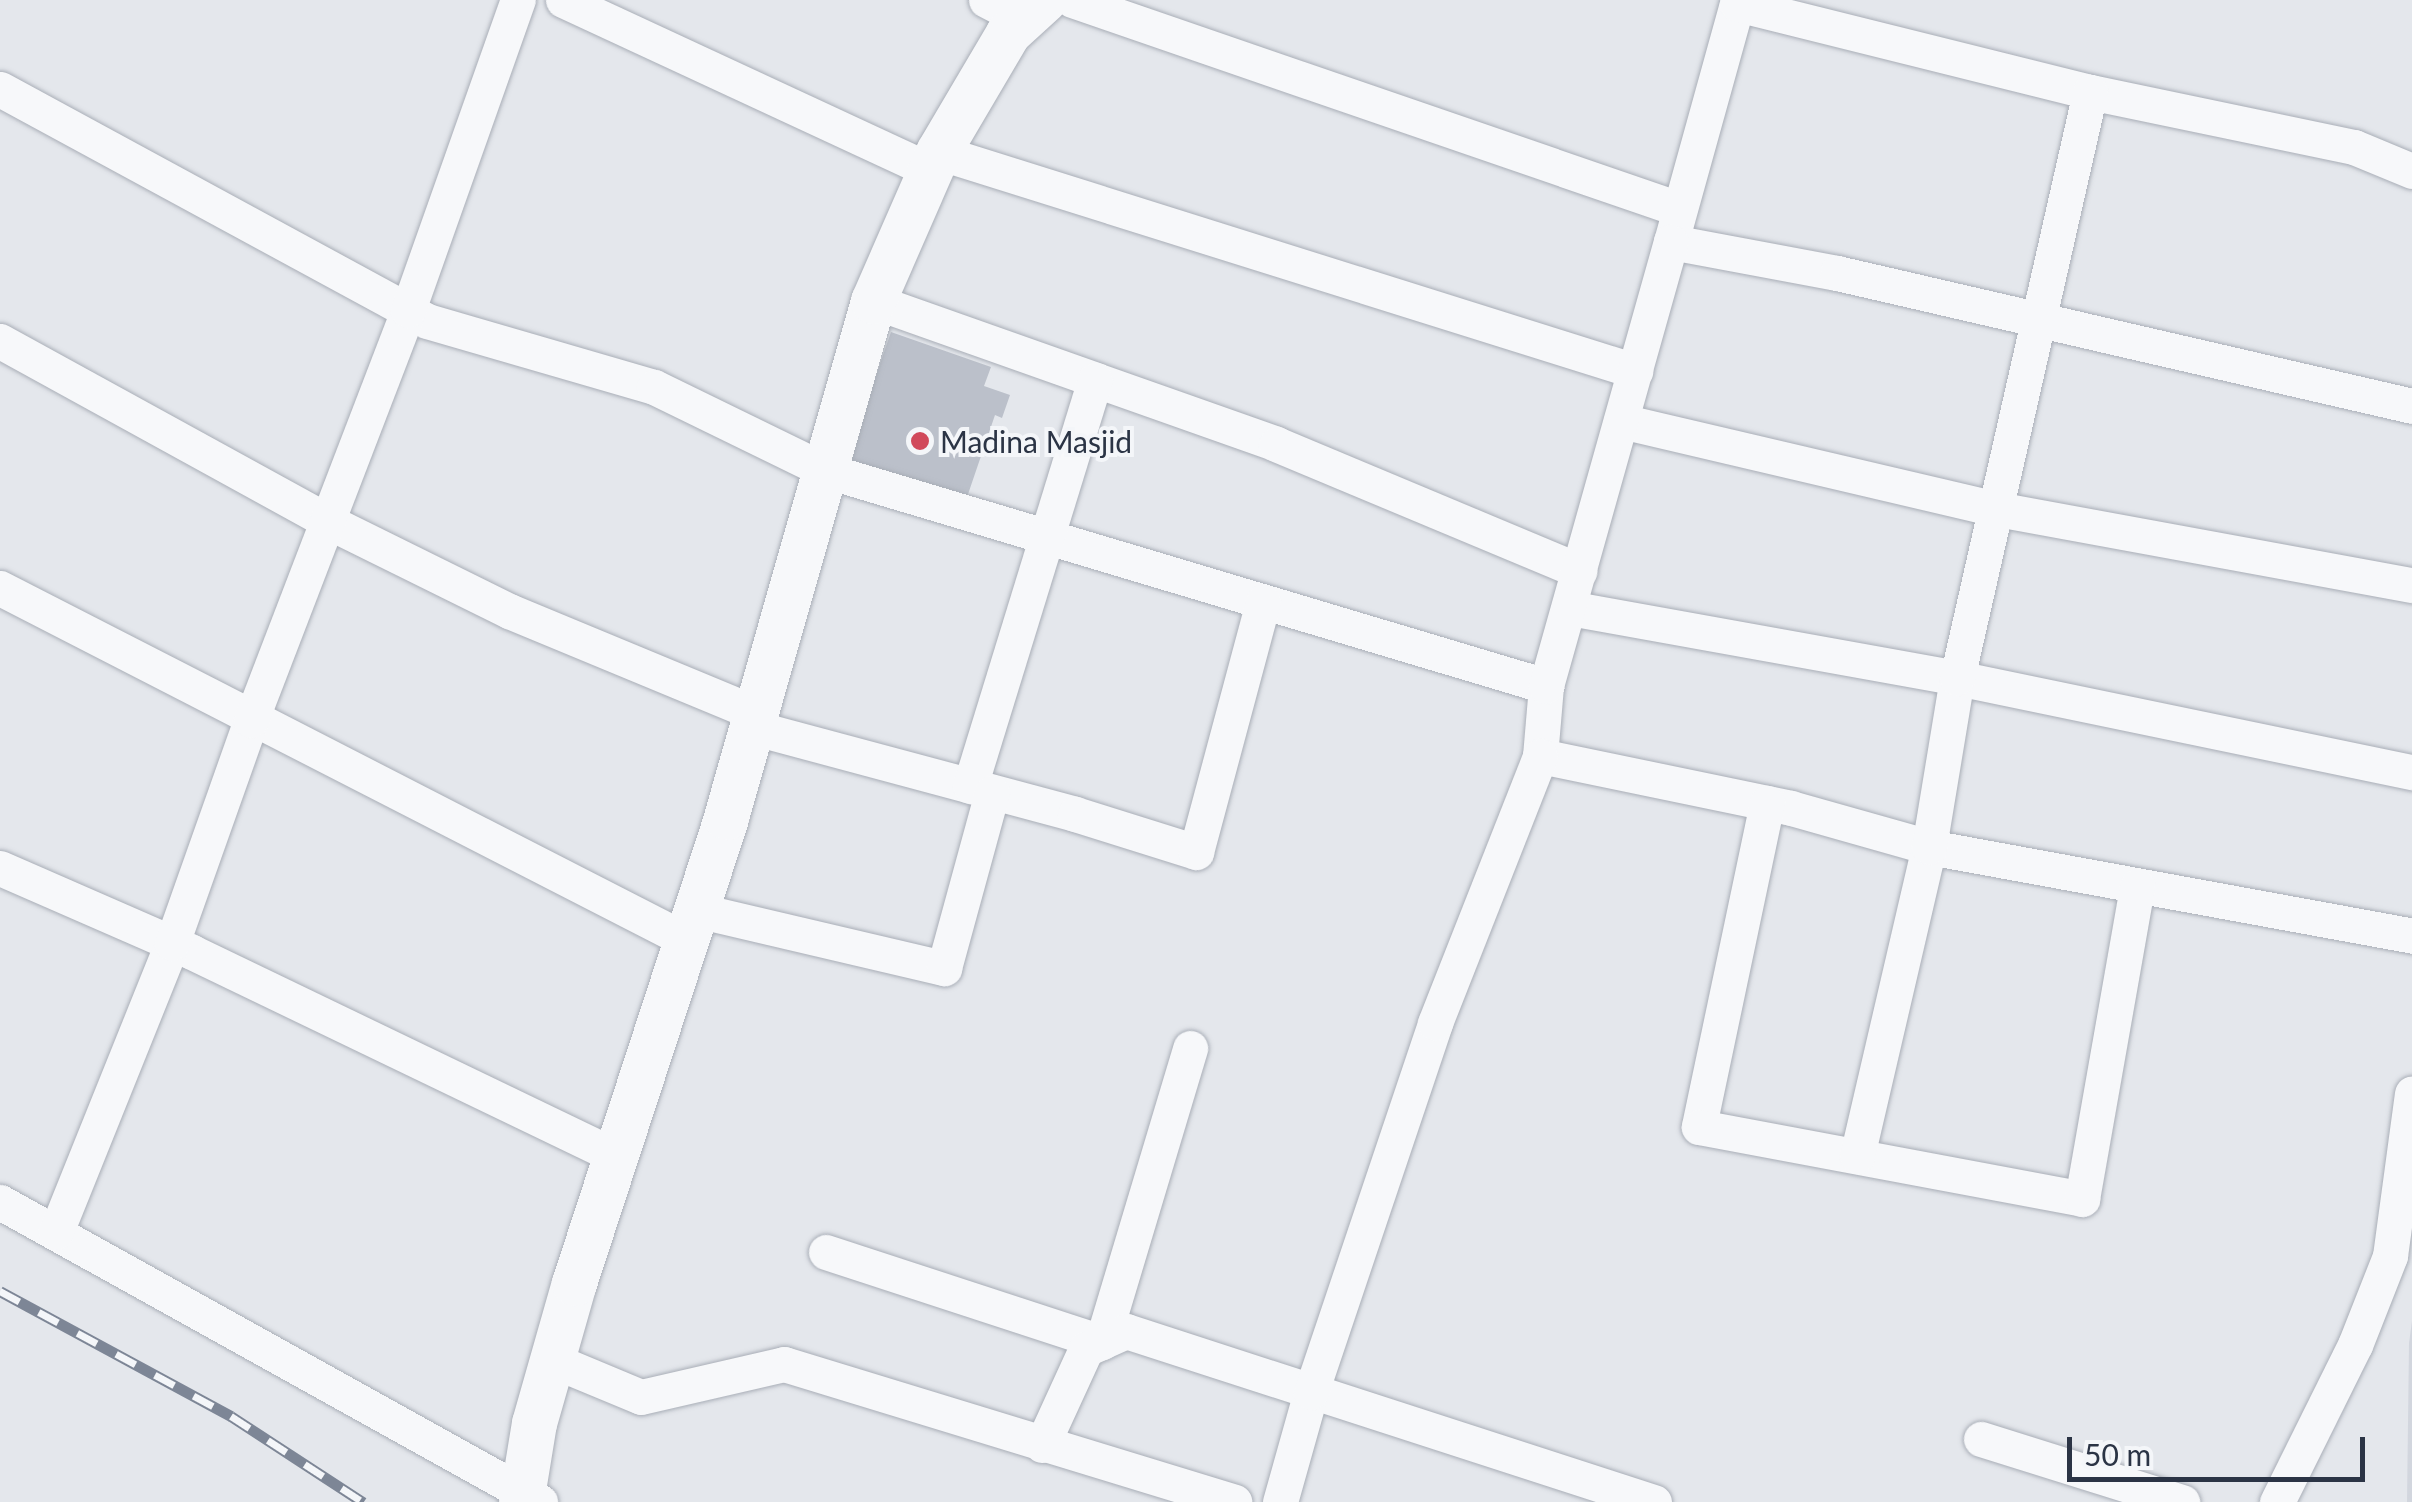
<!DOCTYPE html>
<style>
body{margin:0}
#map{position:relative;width:2412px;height:1502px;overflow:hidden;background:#e4e7ec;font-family:Lato,sans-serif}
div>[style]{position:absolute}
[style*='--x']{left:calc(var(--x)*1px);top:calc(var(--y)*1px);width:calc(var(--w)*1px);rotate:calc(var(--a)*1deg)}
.built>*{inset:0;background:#d2d6de}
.building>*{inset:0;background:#bbc0ca}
.roads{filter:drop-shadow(0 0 2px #a9aeb7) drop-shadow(0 0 2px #a9aeb7)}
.minor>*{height:35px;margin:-17.5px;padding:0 17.5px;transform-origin:17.5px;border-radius:17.5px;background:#f7f8fa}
.tertiary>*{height:45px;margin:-22.5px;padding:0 22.5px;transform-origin:22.5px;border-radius:22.5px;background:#f7f8fa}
.rail>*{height:11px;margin-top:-5.5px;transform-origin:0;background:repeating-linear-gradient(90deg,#f4f6f9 0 22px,#7d8696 0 44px);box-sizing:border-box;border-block:2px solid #7d8696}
.dots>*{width:28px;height:28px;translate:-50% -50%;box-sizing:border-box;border:5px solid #f4f6f9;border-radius:50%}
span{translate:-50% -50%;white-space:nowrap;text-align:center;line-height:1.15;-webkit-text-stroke:8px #f4f6f9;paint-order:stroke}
.poi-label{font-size:30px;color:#2b3445}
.left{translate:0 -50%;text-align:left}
.scale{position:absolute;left:2067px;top:1437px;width:298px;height:45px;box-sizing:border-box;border:5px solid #2b3445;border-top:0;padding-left:12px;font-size:30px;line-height:35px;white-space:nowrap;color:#2b3445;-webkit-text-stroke:8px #f4f6f9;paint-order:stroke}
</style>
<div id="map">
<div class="built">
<div style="clip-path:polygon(2412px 1321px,2412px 1502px,2407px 1502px,2409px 1343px)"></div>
</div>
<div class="building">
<div style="clip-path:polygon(891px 332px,991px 367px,984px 386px,1010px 395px,1002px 418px,995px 415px,964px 506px,845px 465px)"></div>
</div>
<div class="roads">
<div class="minor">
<div style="--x:563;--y:0;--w:404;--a:24.9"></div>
<div style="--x:986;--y:0;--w:42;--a:27.2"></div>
<div style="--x:1072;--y:0;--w:642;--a:19"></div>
<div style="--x:1738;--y:0;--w:251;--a:105.5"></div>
<div style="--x:1671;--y:242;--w:169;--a:10.6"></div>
<div style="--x:1837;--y:273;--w:590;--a:13.02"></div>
<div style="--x:1737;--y:4;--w:364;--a:14"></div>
<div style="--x:2090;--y:92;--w:270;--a:11.8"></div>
<div style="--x:2354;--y:147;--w:63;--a:22.5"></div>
<div style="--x:0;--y:89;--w:486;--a:28.5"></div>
<div style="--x:427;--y:321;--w:236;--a:16.2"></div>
<div style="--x:654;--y:387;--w:189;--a:26"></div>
<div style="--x:824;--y:470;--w:754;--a:16.66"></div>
<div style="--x:1546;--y:686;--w:70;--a:94.9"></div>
<div style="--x:1540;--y:756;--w:256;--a:11.7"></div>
<div style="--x:1791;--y:808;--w:143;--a:15.8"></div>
<div style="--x:1929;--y:847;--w:491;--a:10.4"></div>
<div style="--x:938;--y:152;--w:731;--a:17.44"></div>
<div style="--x:873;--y:301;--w:428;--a:19.5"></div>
<div style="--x:1276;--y:444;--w:329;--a:22.7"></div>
<div style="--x:0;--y:341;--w:373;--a:28.8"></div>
<div style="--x:327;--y:521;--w:203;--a:26.3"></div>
<div style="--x:509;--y:611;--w:266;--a:22.5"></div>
<div style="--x:1621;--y:421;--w:386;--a:13.2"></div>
<div style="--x:1997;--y:509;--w:422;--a:10.4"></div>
<div style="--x:0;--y:588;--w:771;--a:27.16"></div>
<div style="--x:1569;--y:608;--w:394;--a:10.2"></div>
<div style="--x:1957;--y:678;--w:465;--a:11.7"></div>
<div style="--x:1546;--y:686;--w:461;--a:-74.3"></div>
<div style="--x:751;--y:727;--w:335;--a:15"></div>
<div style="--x:1075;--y:814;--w:127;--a:17.4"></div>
<div style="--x:1196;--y:852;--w:259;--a:-75"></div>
<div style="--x:970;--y:786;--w:425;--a:-72.9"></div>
<div style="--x:1767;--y:803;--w:331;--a:101.9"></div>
<div style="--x:1699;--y:1127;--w:390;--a:10.6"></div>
<div style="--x:2082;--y:1199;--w:318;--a:-80"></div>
<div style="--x:0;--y:868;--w:210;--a:23.6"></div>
<div style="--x:192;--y:952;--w:470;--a:25.7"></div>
<div style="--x:696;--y:910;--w:255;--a:13.2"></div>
<div style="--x:944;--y:968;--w:182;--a:-74.7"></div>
<div style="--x:1857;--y:1156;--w:317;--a:-76.9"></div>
<div style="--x:1929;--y:847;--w:171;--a:-80.6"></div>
<div style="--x:1957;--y:678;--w:601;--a:-77.21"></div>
<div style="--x:0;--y:1202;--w:618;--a:29.05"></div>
<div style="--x:56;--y:1232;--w:311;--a:-68.1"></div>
<div style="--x:172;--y:943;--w:237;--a:-70.5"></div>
<div style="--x:251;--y:720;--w:439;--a:-69"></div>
<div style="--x:408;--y:310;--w:329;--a:-70.5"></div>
<div style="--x:826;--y:1252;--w:290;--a:18.1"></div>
<div style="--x:1102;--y:1342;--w:307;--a:-73.3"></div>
<div style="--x:552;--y:1360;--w:96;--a:22.6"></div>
<div style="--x:641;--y:1397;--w:147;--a:-13"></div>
<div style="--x:784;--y:1364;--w:471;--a:17"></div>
<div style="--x:1981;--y:1439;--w:211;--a:17.4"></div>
<div style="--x:1042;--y:1445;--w:106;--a:-65.4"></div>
<div style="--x:1086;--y:1349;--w:44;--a:-24.2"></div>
<div style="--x:1126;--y:1331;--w:555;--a:17.95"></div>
<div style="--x:1280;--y:1502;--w:114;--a:-74.3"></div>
<div style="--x:1311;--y:1392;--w:389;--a:-71.4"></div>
<div style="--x:1435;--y:1023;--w:287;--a:-68.5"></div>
<div style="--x:2277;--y:1502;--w:175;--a:-63.6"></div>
<div style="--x:2355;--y:1345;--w:96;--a:-68.5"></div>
<div style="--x:2390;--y:1256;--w:164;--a:-82.3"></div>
</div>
<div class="tertiary">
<div style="--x:521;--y:1502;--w:80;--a:-80.7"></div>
<div style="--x:534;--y:1423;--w:146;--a:-74.1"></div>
<div style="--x:574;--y:1283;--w:490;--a:-71.9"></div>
<div style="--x:726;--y:817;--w:537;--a:-74.1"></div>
<div style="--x:873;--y:301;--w:163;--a:-66.4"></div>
<div style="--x:938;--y:152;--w:138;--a:-59.5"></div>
<div style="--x:1008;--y:33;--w:49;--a:-42.5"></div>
</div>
</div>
<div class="rail">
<div style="--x:0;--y:1291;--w:263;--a:28.4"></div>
<div style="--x:231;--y:1416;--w:158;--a:33.1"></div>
</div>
<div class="dots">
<div style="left:920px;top:441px;background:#d1495b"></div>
</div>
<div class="poi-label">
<span class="left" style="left:940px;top:441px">Madina Masjid</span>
</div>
<div class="scale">50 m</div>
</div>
